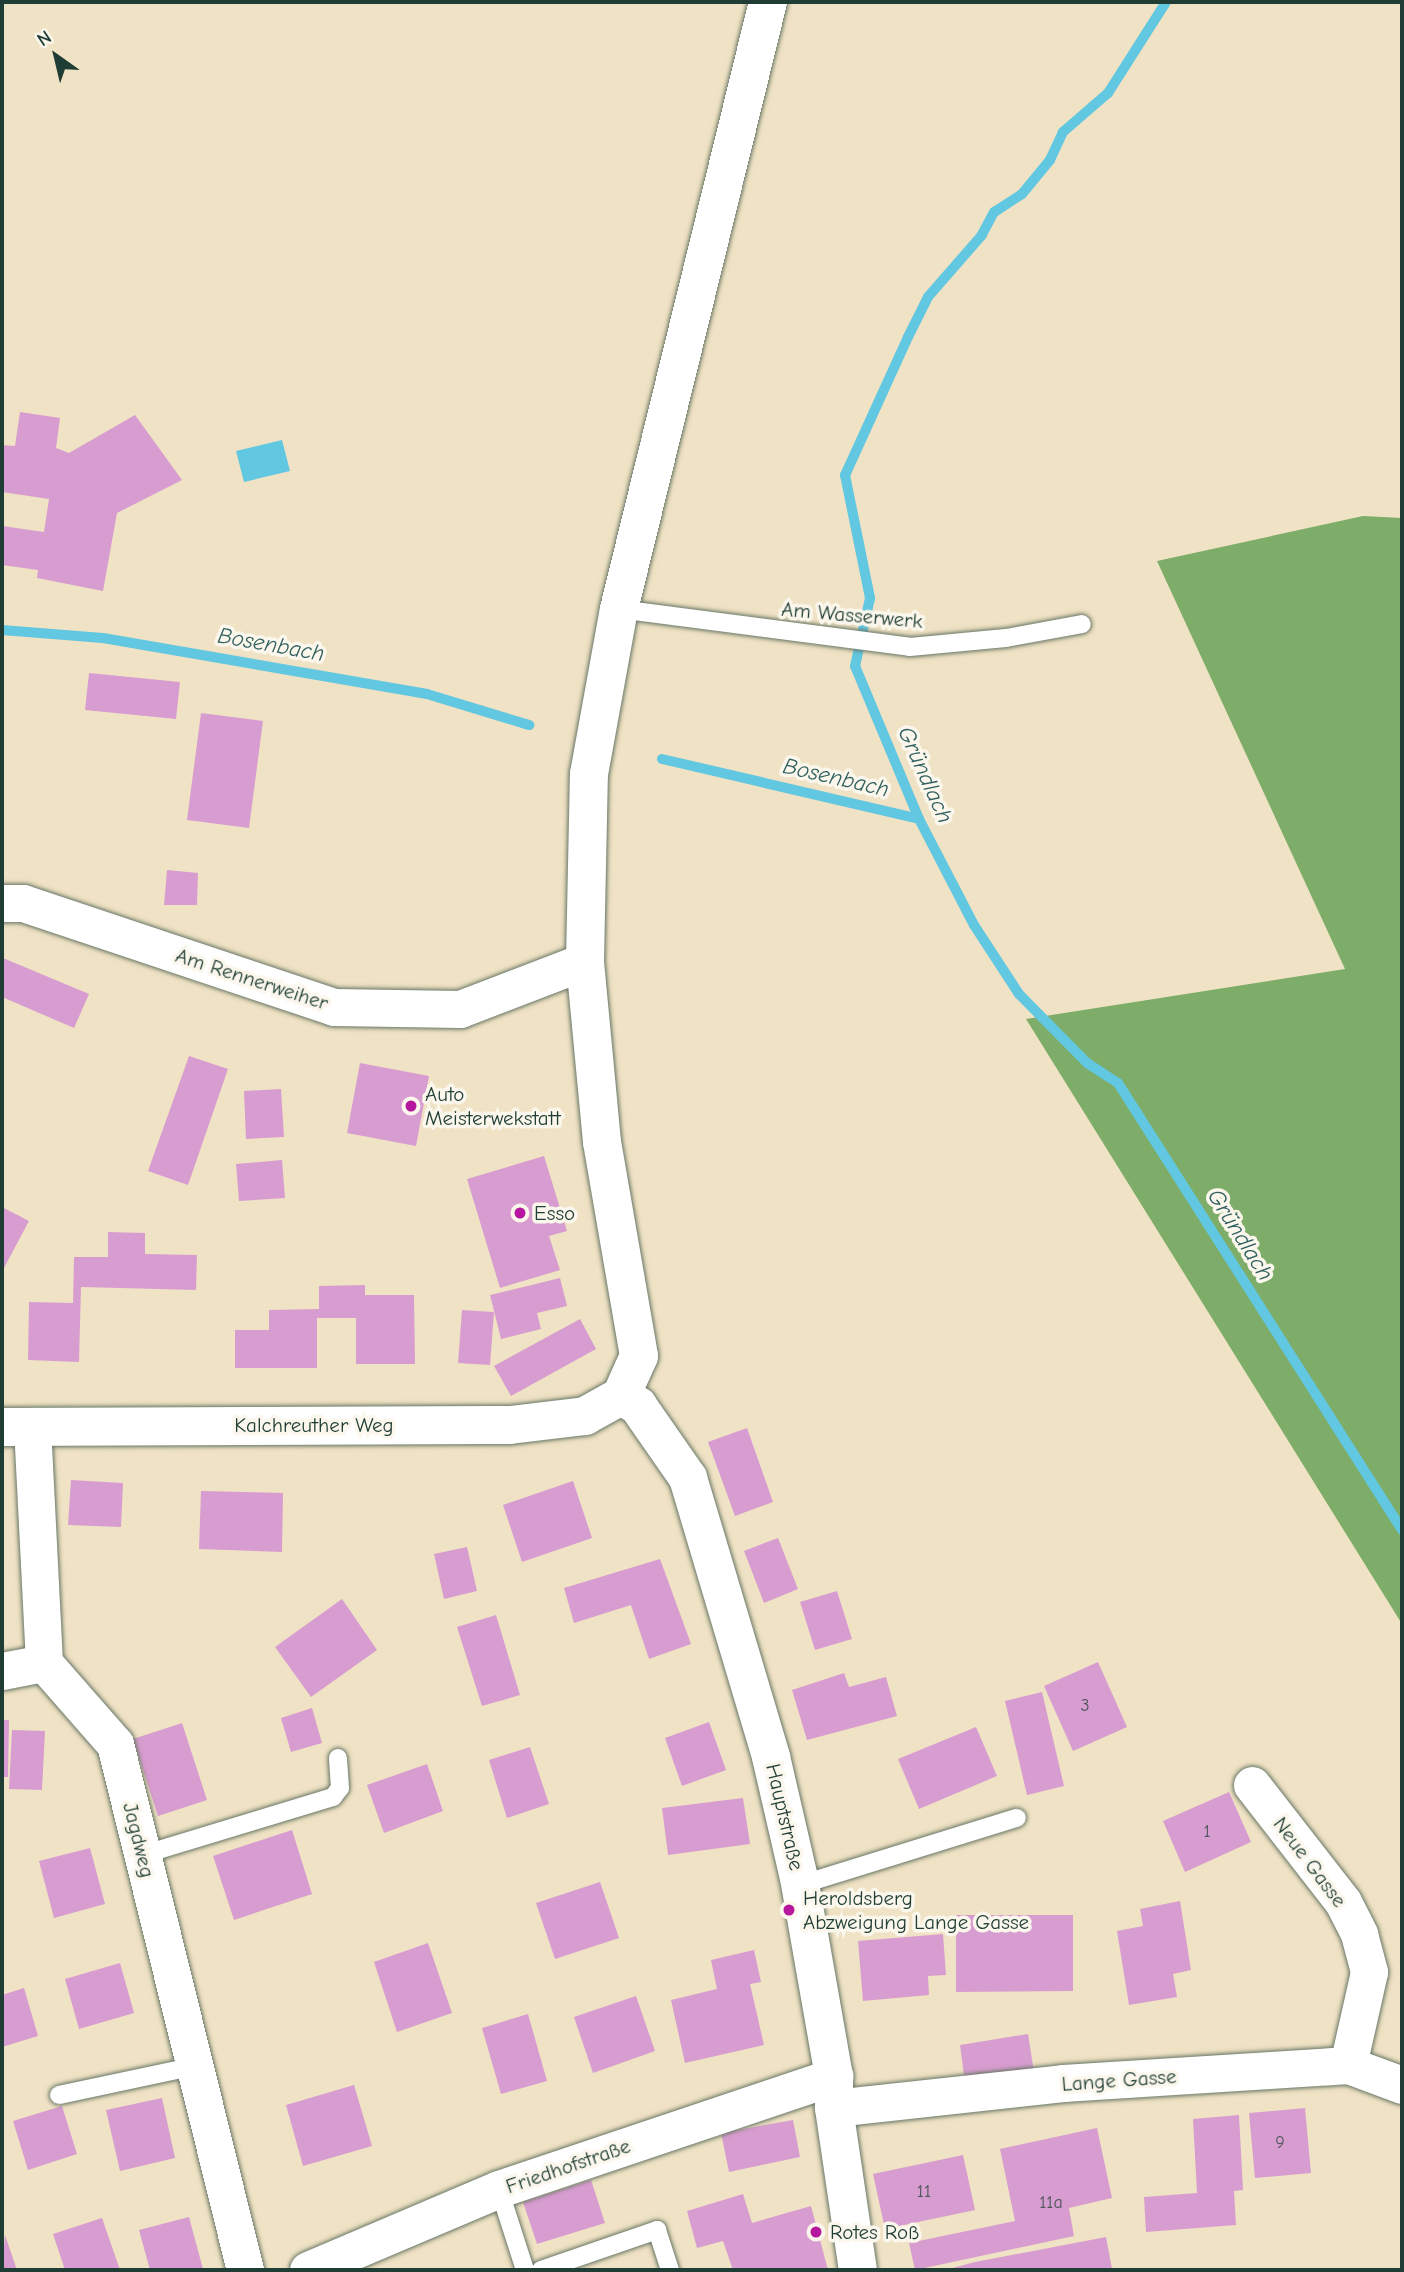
<!DOCTYPE html>
<meta charset="utf-8">
<style>
body{margin:0}
#map{position:relative;width:1404px;height:2272px;overflow:hidden;background:#f0e2c4;font-family:"Comic Neue",sans-serif}
div>[style]{position:absolute}
[style*='--x']{left:calc(var(--x)*1px);top:calc(var(--y)*1px);width:calc(var(--w)*1px);rotate:calc(var(--a)*1deg)}
.forest>*{inset:0;background:#7dad68}
.water>*{inset:0;background:#62c7e0}
.stream>*{height:10px;margin:-5px;padding:0 5px;transform-origin:5px;border-radius:5px;background:#62c7e0}
.building>*{inset:0;background:#d89dd0}
.roads{filter:drop-shadow(0 0 2px #687766) drop-shadow(0 0 2px #687766)}
.lane>*{height:18px;margin:-9px;padding:0 9px;transform-origin:9px;border-radius:9px;background:#fff}
.street>*{height:37px;margin:-18.5px;padding:0 18.5px;transform-origin:18.5px;border-radius:18.5px;background:#fff}
.secondary>*{height:38px;margin:-19px;padding:0 19px;transform-origin:19px;border-radius:19px;background:#fff}
.dots>*{width:19px;height:19px;translate:-50% -50%;box-sizing:border-box;border:4px solid #fbf7ec;border-radius:50%}
span{translate:-50% -50%;white-space:nowrap;text-align:center;line-height:1.15;-webkit-text-stroke:7px #fbf7ec;paint-order:stroke}
.number-label{font-size:18px;color:#4d555b}
.number-label span{-webkit-text-stroke-width:0}
.street-label{font-size:21px;color:#1f3d34}
.poi-label{font-size:21px;color:#1f3d34}
.left{translate:0 -50%;text-align:left}
.water-label{font-size:23px;color:#30605f;font-style:italic}
.frame{position:absolute;inset:0;border:4px solid #1f3d34;pointer-events:none}
.north{position:absolute;left:21px;top:21px;width:70px;height:70px;-webkit-text-stroke:5px #fbf7ec;paint-order:stroke;rotate:326deg;font-size:19px;font-weight:700;line-height:28px;text-align:center;color:#1f3d34}
.north::after{content:'';display:block;margin:auto;width:24px;height:32px;background:#1f3d34;clip-path:polygon(50% 0,100% 100%,50% 72%,0 100%)}
</style>
<div id="map">
<div class="forest">
<div style="clip-path:polygon(1363px 516px,1402px 518px,1402px 1624px,1026px 1019px,1345px 969px,1157px 561px)"></div>
</div>
<div class="water">
<div style="clip-path:polygon(282px 440px,290px 471px,244px 482px,236px 451px)"></div>
</div>
<div class="stream">
<div style="--x:1166;--y:2;--w:108;--a:122.5"></div>
<div style="--x:1108;--y:93;--w:60;--a:139.1"></div>
<div style="--x:1063;--y:132;--w:31;--a:115"></div>
<div style="--x:1050;--y:160;--w:44;--a:129.5"></div>
<div style="--x:1022;--y:194;--w:33;--a:147"></div>
<div style="--x:994;--y:212;--w:26;--a:118"></div>
<div style="--x:982;--y:235;--w:82;--a:131.1"></div>
<div style="--x:928;--y:297;--w:45;--a:116.6"></div>
<div style="--x:908;--y:337;--w:152;--a:114.5"></div>
<div style="--x:845;--y:475;--w:126;--a:78.5"></div>
<div style="--x:870;--y:598;--w:70;--a:102.4"></div>
<div style="--x:855;--y:666;--w:166;--a:67.3"></div>
<div style="--x:919;--y:819;--w:119;--a:62.6"></div>
<div style="--x:974;--y:925;--w:82;--a:56.9"></div>
<div style="--x:1019;--y:994;--w:97;--a:45.4"></div>
<div style="--x:1087;--y:1063;--w:37;--a:33"></div>
<div style="--x:1118;--y:1083;--w:530;--a:57.57"></div>
<div style="--x:2;--y:630;--w:101;--a:4.5"></div>
<div style="--x:103;--y:638;--w:329;--a:9.8"></div>
<div style="--x:427;--y:694;--w:107;--a:16.9"></div>
<div style="--x:662;--y:759;--w:264;--a:13.1"></div>
</div>
<div class="building">
<div style="clip-path:polygon(20px 412px,60px 418px,56px 448px,69px 453px,135px 415px,182px 480px,117px 513px,103px 591px,37px 578px,38px 570px,2px 565px,2px 526px,44px 532px,49px 499px,2px 492px,2px 445px,15px 446px)"></div>
<div style="clip-path:polygon(89px 673px,180px 682px,176px 719px,85px 710px)"></div>
<div style="clip-path:polygon(201px 713px,263px 721px,249px 828px,187px 820px)"></div>
<div style="clip-path:polygon(167px 870px,198px 873px,197px 905px,164px 905px)"></div>
<div style="clip-path:polygon(3px 958px,89px 994px,74px 1028px,2px 997px)"></div>
<div style="clip-path:polygon(189px 1056px,228px 1069px,188px 1185px,148px 1171px)"></div>
<div style="clip-path:polygon(360px 1063px,429px 1076px,416px 1146px,347px 1133px)"></div>
<div style="clip-path:polygon(281px 1089px,284px 1137px,246px 1139px,244px 1091px)"></div>
<div style="clip-path:polygon(544px 1156px,567px 1231px,549px 1236px,560px 1270px,500px 1288px,467px 1179px)"></div>
<div style="clip-path:polygon(282px 1160px,285px 1198px,239px 1201px,236px 1164px)"></div>
<div style="clip-path:polygon(2px 1207px,29px 1221px,4px 1268px,2px 1266px)"></div>
<div style="clip-path:polygon(108px 1232px,145px 1233px,145px 1254px,197px 1255px,196px 1290px,81px 1287px,79px 1362px,28px 1360px,29px 1302px,73px 1303px,74px 1257px,108px 1257px)"></div>
<div style="clip-path:polygon(560px 1278px,567px 1306px,537px 1313px,541px 1329px,501px 1339px,490px 1295px)"></div>
<div style="clip-path:polygon(365px 1285px,365px 1295px,414px 1295px,415px 1364px,356px 1364px,356px 1318px,317px 1318px,317px 1368px,235px 1368px,235px 1330px,269px 1330px,269px 1310px,319px 1309px,319px 1286px)"></div>
<div style="clip-path:polygon(462px 1310px,494px 1312px,490px 1365px,458px 1363px)"></div>
<div style="clip-path:polygon(580px 1319px,596px 1349px,511px 1396px,494px 1366px)"></div>
<div style="clip-path:polygon(747px 1428px,773px 1502px,735px 1516px,708px 1442px)"></div>
<div style="clip-path:polygon(71px 1480px,123px 1483px,121px 1527px,68px 1525px)"></div>
<div style="clip-path:polygon(573px 1481px,592px 1538px,522px 1562px,503px 1505px)"></div>
<div style="clip-path:polygon(201px 1491px,283px 1493px,282px 1552px,199px 1549px)"></div>
<div style="clip-path:polygon(778px 1538px,798px 1589px,764px 1603px,744px 1551px)"></div>
<div style="clip-path:polygon(467px 1547px,477px 1591px,444px 1599px,434px 1554px)"></div>
<div style="clip-path:polygon(660px 1559px,691px 1644px,649px 1659px,631px 1605px,574px 1623px,564px 1588px)"></div>
<div style="clip-path:polygon(837px 1591px,852px 1639px,815px 1650px,800px 1602px)"></div>
<div style="clip-path:polygon(342px 1599px,377px 1650px,311px 1697px,275px 1647px)"></div>
<div style="clip-path:polygon(496px 1615px,520px 1695px,482px 1706px,457px 1627px)"></div>
<div style="clip-path:polygon(1098px 1662px,1127px 1727px,1073px 1751px,1044px 1686px)"></div>
<div style="clip-path:polygon(844px 1673px,849px 1687px,886px 1677px,897px 1716px,807px 1740px,792px 1690px)"></div>
<div style="clip-path:polygon(1042px 1692px,1064px 1786px,1027px 1795px,1005px 1701px)"></div>
<div style="clip-path:polygon(312px 1708px,322px 1743px,291px 1752px,281px 1718px)"></div>
<div style="clip-path:polygon(2px 1720px,9px 1720px,8px 1777px,2px 1777px)"></div>
<div style="clip-path:polygon(709px 1722px,726px 1770px,682px 1786px,665px 1738px)"></div>
<div style="clip-path:polygon(182px 1723px,207px 1800px,158px 1816px,133px 1739px)"></div>
<div style="clip-path:polygon(976px 1727px,997px 1776px,919px 1809px,898px 1759px)"></div>
<div style="clip-path:polygon(12px 1730px,45px 1731px,42px 1790px,9px 1789px)"></div>
<div style="clip-path:polygon(530px 1747px,549px 1804px,507px 1818px,489px 1760px)"></div>
<div style="clip-path:polygon(427px 1764px,443px 1811px,384px 1833px,367px 1785px)"></div>
<div style="clip-path:polygon(1229px 1792px,1251px 1842px,1185px 1872px,1163px 1821px)"></div>
<div style="clip-path:polygon(743px 1798px,750px 1844px,668px 1855px,662px 1808px)"></div>
<div style="clip-path:polygon(292px 1830px,312px 1894px,234px 1920px,213px 1856px)"></div>
<div style="clip-path:polygon(90px 1848px,105px 1904px,54px 1918px,39px 1861px)"></div>
<div style="clip-path:polygon(600px 1882px,619px 1938px,555px 1959px,536px 1903px)"></div>
<div style="clip-path:polygon(1180px 1901px,1191px 1970px,1173px 1974px,1177px 1997px,1129px 2005px,1117px 1931px,1143px 1926px,1140px 1909px)"></div>
<div style="clip-path:polygon(956px 1915px,1073px 1915px,1073px 1991px,956px 1992px)"></div>
<div style="clip-path:polygon(943px 1934px,946px 1975px,928px 1976px,929px 1995px,863px 2001px,858px 1941px)"></div>
<div style="clip-path:polygon(428px 1943px,452px 2013px,397px 2032px,374px 1962px)"></div>
<div style="clip-path:polygon(754px 1950px,761px 1982px,750px 1984px,764px 2045px,685px 2063px,671px 2000px,717px 1989px,711px 1960px)"></div>
<div style="clip-path:polygon(120px 1963px,134px 2013px,79px 2029px,65px 1979px)"></div>
<div style="clip-path:polygon(24px 1988px,38px 2036px,2px 2047px,2px 1995px)"></div>
<div style="clip-path:polygon(636px 1996px,655px 2051px,593px 2073px,574px 2017px)"></div>
<div style="clip-path:polygon(528px 2014px,547px 2081px,501px 2094px,482px 2028px)"></div>
<div style="clip-path:polygon(1028px 2034px,1034px 2072px,965px 2083px,960px 2045px)"></div>
<div style="clip-path:polygon(354px 2085px,372px 2146px,303px 2166px,286px 2105px)"></div>
<div style="clip-path:polygon(162px 2098px,175px 2158px,120px 2171px,106px 2110px)"></div>
<div style="clip-path:polygon(62px 2106px,77px 2154px,28px 2170px,13px 2121px)"></div>
<div style="clip-path:polygon(1305px 2108px,1311px 2173px,1255px 2178px,1249px 2113px)"></div>
<div style="clip-path:polygon(1239px 2115px,1243px 2190px,1234px 2191px,1236px 2225px,1146px 2232px,1144px 2197px,1197px 2193px,1193px 2119px)"></div>
<div style="clip-path:polygon(793px 2120px,800px 2157px,729px 2172px,721px 2133px)"></div>
<div style="clip-path:polygon(1097px 2128px,1112px 2198px,1069px 2208px,1074px 2236px,915px 2270px,909px 2243px,1015px 2221px,1000px 2149px)"></div>
<div style="clip-path:polygon(963px 2155px,975px 2210px,885px 2229px,873px 2174px)"></div>
<div style="clip-path:polygon(591px 2180px,605px 2223px,537px 2244px,523px 2202px)"></div>
<div style="clip-path:polygon(743px 2194px,752px 2223px,811px 2206px,828px 2270px,733px 2270px,723px 2241px,697px 2248px,687px 2211px)"></div>
<div style="clip-path:polygon(189px 2217px,203px 2269px,150px 2270px,139px 2230px)"></div>
<div style="clip-path:polygon(102px 2218px,120px 2270px,65px 2270px,53px 2234px)"></div>
<div style="clip-path:polygon(5px 2235px,17px 2270px,2px 2270px)"></div>
<div style="clip-path:polygon(1106px 2237px,1112px 2269px,945px 2270px,975px 2262px)"></div>
</div>
<div class="roads">
<div class="lane">
<div style="--x:619;--y:609;--w:293;--a:7.4"></div>
<div style="--x:910;--y:647;--w:96;--a:-5.4"></div>
<div style="--x:1006;--y:638;--w:77;--a:-10.4"></div>
<div style="--x:142;--y:1855;--w:200;--a:-16.9"></div>
<div style="--x:333;--y:1797;--w:11;--a:-52"></div>
<div style="--x:340;--y:1788;--w:30;--a:-94"></div>
<div style="--x:800;--y:1885;--w:227;--a:-17.2"></div>
<div style="--x:59;--y:2095;--w:139;--a:-12"></div>
<div style="--x:499;--y:2189;--w:85;--a:72.2"></div>
<div style="--x:541;--y:2270;--w:123;--a:-19"></div>
<div style="--x:657;--y:2230;--w:42;--a:72"></div>
</div>
<div class="street">
<div style="--x:2;--y:903;--w:21;--a:0"></div>
<div style="--x:23;--y:903;--w:328;--a:18.5"></div>
<div style="--x:334;--y:1007;--w:126;--a:0.9"></div>
<div style="--x:460;--y:1009;--w:134;--a:-21"></div>
<div style="--x:32;--y:1426;--w:237;--a:87.1"></div>
<div style="--x:44;--y:1663;--w:108;--a:48.8"></div>
<div style="--x:115;--y:1744;--w:542;--a:76.12"></div>
<div style="--x:2;--y:1671;--w:43;--a:-10.8"></div>
<div style="--x:1252;--y:1785;--w:148;--a:52.1"></div>
<div style="--x:1343;--y:1902;--w:36;--a:63"></div>
<div style="--x:1359;--y:1934;--w:39;--a:75"></div>
<div style="--x:1369;--y:1972;--w:95;--a:102.7"></div>
<div style="--x:834;--y:2108;--w:230;--a:-6.2"></div>
<div style="--x:1063;--y:2083;--w:286;--a:-3.6"></div>
<div style="--x:1348;--y:2065;--w:58;--a:20.3"></div>
<div style="--x:308;--y:2270;--w:207;--a:-23"></div>
<div style="--x:499;--y:2189;--w:354;--a:-18.6"></div>
</div>
<div class="secondary">
<div style="--x:621;--y:1396;--w:44;--a:-65.8"></div>
<div style="--x:639;--y:1356;--w:217;--a:-99.8"></div>
<div style="--x:602;--y:1142;--w:182;--a:-95.4"></div>
<div style="--x:585;--y:961;--w:187;--a:-88.8"></div>
<div style="--x:589;--y:774;--w:168;--a:-79.7"></div>
<div style="--x:619;--y:609;--w:625;--a:-76.21"></div>
<div style="--x:621;--y:1396;--w:20;--a:30"></div>
<div style="--x:638;--y:1406;--w:88;--a:55.2"></div>
<div style="--x:688;--y:1478;--w:291;--a:73.4"></div>
<div style="--x:771;--y:1757;--w:124;--a:77"></div>
<div style="--x:799;--y:1878;--w:201;--a:80"></div>
<div style="--x:834;--y:2076;--w:32;--a:90"></div>
<div style="--x:834;--y:2108;--w:164;--a:81.6"></div>
<div style="--x:2;--y:1427;--w:508;--a:-0.23"></div>
<div style="--x:510;--y:1425;--w:76;--a:-6.8"></div>
<div style="--x:585;--y:1416;--w:41;--a:-29.1"></div>
</div>
</div>
<div class="dots">
<div style="left:411px;top:1106px;background:#b5179e"></div>
<div style="left:520px;top:1213px;background:#b5179e"></div>
<div style="left:789px;top:1910px;background:#b5179e"></div>
<div style="left:816px;top:2232px;background:#b5179e"></div>
</div>
<div class="number-label">
<span style="left:1085px;top:1706px">3</span>
<span style="left:1207px;top:1832px">1</span>
<span style="left:1280px;top:2143px">9</span>
<span style="left:924px;top:2192px">11</span>
<span style="left:1051px;top:2203px">11a</span>
</div>
<div class="street-label">
<span style="left:852px;top:615px;rotate:5deg">Am Wasserwerk</span>
<span style="left:252px;top:979px;rotate:18deg">Am Rennerweiher</span>
<span style="left:314px;top:1425px">Kalchreuther Weg</span>
<span style="left:785px;top:1817px;rotate:77deg">Hauptstraße</span>
<span style="left:139px;top:1840px;rotate:76deg">Jagdweg</span>
<span style="left:1310px;top:1862px;rotate:53deg">Neue Gasse</span>
<span style="left:1119px;top:2080px;rotate:-4deg">Lange Gasse</span>
<span style="left:568px;top:2166px;rotate:-19deg">Friedhofstraße</span>
</div>
<div class="poi-label">
<span class="left" style="left:425px;top:1106px">Auto<br>Meisterwekstatt</span>
<span class="left" style="left:534px;top:1213px">Esso</span>
<span class="left" style="left:803px;top:1910px">Heroldsberg<br>Abzweigung Lange Gasse</span>
<span class="left" style="left:830px;top:2232px">Rotes Roß</span>
</div>
<div class="water-label">
<span style="left:271px;top:645px;rotate:10deg">Bosenbach</span>
<span style="left:925px;top:775px;rotate:66deg">Gründlach</span>
<span style="left:836px;top:778px;rotate:13deg">Bosenbach</span>
<span style="left:1240px;top:1235px;rotate:58deg">Gründlach</span>
</div>
<div class="frame"></div>
<div class="north">N</div>
</div>
